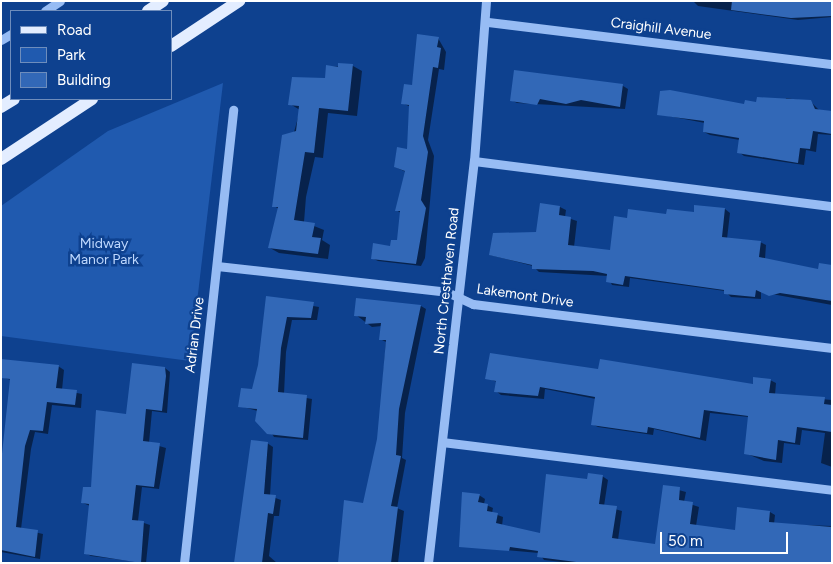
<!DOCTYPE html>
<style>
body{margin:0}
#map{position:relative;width:833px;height:564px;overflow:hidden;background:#0e418f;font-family:Figtree,sans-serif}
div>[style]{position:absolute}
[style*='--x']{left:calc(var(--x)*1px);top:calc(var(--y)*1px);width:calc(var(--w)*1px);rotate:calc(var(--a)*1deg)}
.green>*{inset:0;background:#205aaf}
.shadow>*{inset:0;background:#0007}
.building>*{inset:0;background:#3268b7}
.minor>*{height:9px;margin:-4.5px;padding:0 4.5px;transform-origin:4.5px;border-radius:4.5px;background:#97bcf4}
.major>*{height:12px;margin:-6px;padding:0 6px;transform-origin:6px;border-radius:6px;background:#e3edff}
span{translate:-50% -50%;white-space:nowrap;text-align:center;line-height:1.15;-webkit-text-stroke:5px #0e418f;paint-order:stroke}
.street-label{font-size:14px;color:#fff}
.park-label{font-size:14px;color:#bed8fe}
.frame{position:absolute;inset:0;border:2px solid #fff;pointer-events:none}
.legend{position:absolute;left:10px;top:10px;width:162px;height:90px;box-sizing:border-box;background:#0e418f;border:1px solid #6e8dbc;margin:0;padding:6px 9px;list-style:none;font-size:15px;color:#fff}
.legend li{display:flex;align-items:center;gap:10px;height:25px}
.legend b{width:25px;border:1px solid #6e8dbc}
.scale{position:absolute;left:660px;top:532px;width:128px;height:22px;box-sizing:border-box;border:2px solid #fff;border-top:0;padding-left:6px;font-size:15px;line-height:18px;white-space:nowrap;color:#fff;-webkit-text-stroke:4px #0e418f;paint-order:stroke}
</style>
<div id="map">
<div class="green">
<div style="clip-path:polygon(223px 83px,190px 361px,1px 336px,1px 206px,108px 131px)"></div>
</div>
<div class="shadow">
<div style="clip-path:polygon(693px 1px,832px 1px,832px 17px,798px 20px,698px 6px)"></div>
<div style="clip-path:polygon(438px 38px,446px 52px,444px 70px,439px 69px,428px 140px,434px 156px,425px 258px,421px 266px,378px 261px,372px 258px,398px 242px,401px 213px,396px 210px,406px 172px,395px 167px,408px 150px,411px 107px,402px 103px)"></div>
<div style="clip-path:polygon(353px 66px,362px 71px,357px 116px,328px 113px,323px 158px,315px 157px,306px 197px,304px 222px,324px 230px,322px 240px,330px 245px,328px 259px,279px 253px,270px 248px,279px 209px,274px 206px,300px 110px,290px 104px,326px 79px,327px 67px)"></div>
<div style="clip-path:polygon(515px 72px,623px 86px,628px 89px,625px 109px,517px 103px,511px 100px)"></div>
<div style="clip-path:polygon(786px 98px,811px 102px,819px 110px,832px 112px,832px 135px,818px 134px,816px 152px,806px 150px,804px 165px,744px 156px,739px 152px,740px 140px,710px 135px,704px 132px,705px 123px,658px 114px,785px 102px)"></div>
<div style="clip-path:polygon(541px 204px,560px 207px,566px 210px,565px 217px,577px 221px,574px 247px,611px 252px,628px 219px,725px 209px,730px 213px,727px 239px,760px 242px,766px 245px,765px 259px,819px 271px,832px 266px,832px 305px,761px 292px,761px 299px,731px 297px,725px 291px,630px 278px,629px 287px,612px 285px,608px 276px,539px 272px,533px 266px,490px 255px,537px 234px)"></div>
<div style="clip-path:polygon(267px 298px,319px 307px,317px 320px,292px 320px,286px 352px,284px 394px,312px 399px,308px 440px,274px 437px,258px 411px,240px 406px,253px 390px,259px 365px)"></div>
<div style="clip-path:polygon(421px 306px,426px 309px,405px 413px,402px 458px,406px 460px,397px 508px,404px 511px,398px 563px,339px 563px,364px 504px,378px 439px,386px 342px,380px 339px,382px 326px,372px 327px,356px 315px)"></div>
<div style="clip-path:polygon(58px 366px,64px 370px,62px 390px,82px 394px,81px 408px,52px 405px,48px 434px,35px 432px,31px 449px,21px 529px,43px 534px,40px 559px,1px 552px,1px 484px,11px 380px,1px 377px)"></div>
<div style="clip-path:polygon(165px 368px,170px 372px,167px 413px,152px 411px,149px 443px,166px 448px,159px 489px,142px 487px,138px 521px,150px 525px,146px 563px,91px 556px,85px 553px,90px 506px,83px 503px,127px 415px)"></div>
<div style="clip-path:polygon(599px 371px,754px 386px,770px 380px,776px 383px,775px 395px,832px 400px,832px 467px,821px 463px,825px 433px,802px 430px,800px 445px,784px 443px,782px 463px,764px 461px,745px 453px,749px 417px,710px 413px,706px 441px,654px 429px,653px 435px,598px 427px,592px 424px,596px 399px,545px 389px,544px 399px,501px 395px,496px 391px,497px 382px,487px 378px)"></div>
<div style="clip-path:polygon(267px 443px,273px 447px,270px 496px,281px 500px,279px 516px,274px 516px,269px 556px,277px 563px,235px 563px)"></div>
<div style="clip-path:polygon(602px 476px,608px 480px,604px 506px,622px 511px,618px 540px,656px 545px,664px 486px,686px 492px,684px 502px,699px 507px,696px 526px,736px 532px,770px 512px,775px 515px,774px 524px,832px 526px,832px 563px,571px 563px,544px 560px,539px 553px,460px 546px,479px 495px,485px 499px,484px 504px,493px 508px,492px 513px,503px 517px,502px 526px,541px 535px,588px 480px)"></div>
</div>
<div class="building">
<div style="clip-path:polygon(732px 1px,832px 1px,832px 16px,791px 18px,731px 10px)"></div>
<div style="clip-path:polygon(417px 34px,439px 37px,437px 47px,441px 48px,438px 68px,433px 67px,423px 136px,428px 152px,421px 200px,426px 208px,416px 264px,371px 259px,373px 243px,390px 246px,391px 240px,397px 240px,400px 211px,395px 211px,405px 171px,394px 167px,397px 147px,407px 149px,409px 105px,401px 104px,404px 84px,412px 85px)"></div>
<div style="clip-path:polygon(338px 63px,353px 64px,348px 111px,319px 108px,314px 153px,305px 152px,294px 220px,315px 223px,312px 237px,321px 238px,318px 254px,268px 248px,278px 207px,272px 207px,282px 135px,296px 131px,299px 106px,288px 105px,292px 77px,325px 78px,326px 65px,338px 67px)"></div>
<div style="clip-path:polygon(514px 70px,623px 84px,620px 107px,581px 100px,566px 104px,540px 99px,537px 105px,510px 101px)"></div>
<div style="clip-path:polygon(670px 90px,744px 104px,745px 100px,756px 102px,757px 97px,811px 100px,815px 109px,832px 111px,832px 134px,813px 131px,810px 149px,800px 148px,798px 163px,737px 153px,739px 138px,703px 132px,704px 121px,657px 115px,660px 91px)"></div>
<div style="clip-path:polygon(540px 203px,560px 206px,559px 215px,571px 217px,568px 245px,610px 250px,614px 216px,627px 218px,628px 209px,666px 214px,667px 209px,694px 212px,694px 205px,725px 208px,722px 237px,761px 241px,759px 257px,818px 269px,819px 263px,832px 265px,832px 301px,780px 293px,769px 296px,756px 290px,755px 297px,724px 294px,724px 290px,625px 276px,623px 285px,606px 282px,607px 274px,593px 271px,532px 269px,532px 265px,489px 255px,493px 233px,536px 232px)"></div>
<div style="clip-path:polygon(266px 296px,314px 302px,311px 318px,287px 317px,281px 348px,278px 392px,307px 395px,303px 438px,267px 434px,255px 421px,257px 409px,238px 407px,241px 388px,252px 389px,258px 365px)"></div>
<div style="clip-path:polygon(356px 298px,421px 305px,399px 409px,396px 455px,401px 456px,391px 506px,398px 507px,391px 563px,338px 563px,344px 500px,363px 503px,377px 439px,386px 340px,379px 340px,381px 323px,365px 324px,366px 317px,354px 316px)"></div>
<div style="clip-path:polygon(490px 353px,598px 369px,600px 359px,753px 384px,753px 377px,771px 379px,769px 393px,825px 397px,824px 404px,832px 405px,832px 432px,797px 427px,795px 443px,778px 440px,776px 460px,744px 454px,748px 416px,704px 410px,700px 438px,648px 427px,647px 433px,591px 425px,595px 397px,540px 387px,538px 396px,494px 392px,496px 381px,485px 379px)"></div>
<div style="clip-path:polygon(1px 359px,59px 365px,56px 388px,77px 390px,75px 405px,47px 402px,43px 431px,30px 430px,25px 446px,16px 527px,38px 530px,35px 557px,1px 550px,1px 463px,10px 379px,1px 378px)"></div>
<div style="clip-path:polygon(132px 363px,165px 367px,166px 376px,162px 411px,146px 409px,143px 441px,160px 443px,154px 487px,136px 485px,132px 520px,144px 521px,141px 563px,84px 554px,89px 504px,81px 503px,83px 487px,91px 487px,96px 410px,126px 414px)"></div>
<div style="clip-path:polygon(251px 440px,268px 442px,264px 494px,276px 495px,273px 514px,268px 513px,262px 563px,234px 563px)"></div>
<div style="clip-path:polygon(588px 473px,603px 475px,599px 504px,617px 506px,612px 538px,655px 544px,663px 485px,680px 487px,679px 500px,693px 502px,690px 524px,735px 530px,737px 507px,770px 511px,769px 522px,832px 527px,832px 563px,584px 563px,537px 557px,538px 551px,510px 547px,509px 551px,459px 547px,462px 492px,480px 494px,478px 502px,488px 504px,487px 511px,498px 513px,496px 523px,540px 533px,546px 474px,587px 479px)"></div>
</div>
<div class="minor">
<div style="--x:45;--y:11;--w:18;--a:-34"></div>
<div style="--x:488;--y:22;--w:347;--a:7"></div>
<div style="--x:1;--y:40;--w:12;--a:-31"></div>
<div style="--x:474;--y:161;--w:361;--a:7.2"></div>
<div style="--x:217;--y:266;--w:231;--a:6.4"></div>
<div style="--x:447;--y:292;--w:29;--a:25"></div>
<div style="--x:473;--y:304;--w:362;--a:7"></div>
<div style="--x:442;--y:442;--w:393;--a:7"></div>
<div style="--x:184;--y:563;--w:456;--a:-83.8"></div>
<div style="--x:428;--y:563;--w:405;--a:-83.5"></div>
<div style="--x:474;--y:161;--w:160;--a:-85.7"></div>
</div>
<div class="major">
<div style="--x:148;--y:11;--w:18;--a:-34"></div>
<div style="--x:171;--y:46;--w:82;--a:-33.5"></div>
<div style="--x:1;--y:107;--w:15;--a:-32"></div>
<div style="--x:1;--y:159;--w:109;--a:-33.4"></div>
</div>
<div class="street-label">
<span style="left:661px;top:29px;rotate:7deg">Craighill Avenue</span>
<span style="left:447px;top:281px;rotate:-84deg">North Cresthaven Road</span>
<span style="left:525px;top:296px;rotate:8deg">Lakemont Drive</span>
<span style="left:195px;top:335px;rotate:-83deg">Adrian Drive</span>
</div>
<div class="park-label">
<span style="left:104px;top:252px">Midway<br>Manor Park</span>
</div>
<div class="frame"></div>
<ul class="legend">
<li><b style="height:6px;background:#e3edff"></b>Road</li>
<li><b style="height:14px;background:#205aaf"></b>Park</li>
<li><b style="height:14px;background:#3268b7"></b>Building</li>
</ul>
<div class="scale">50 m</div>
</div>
